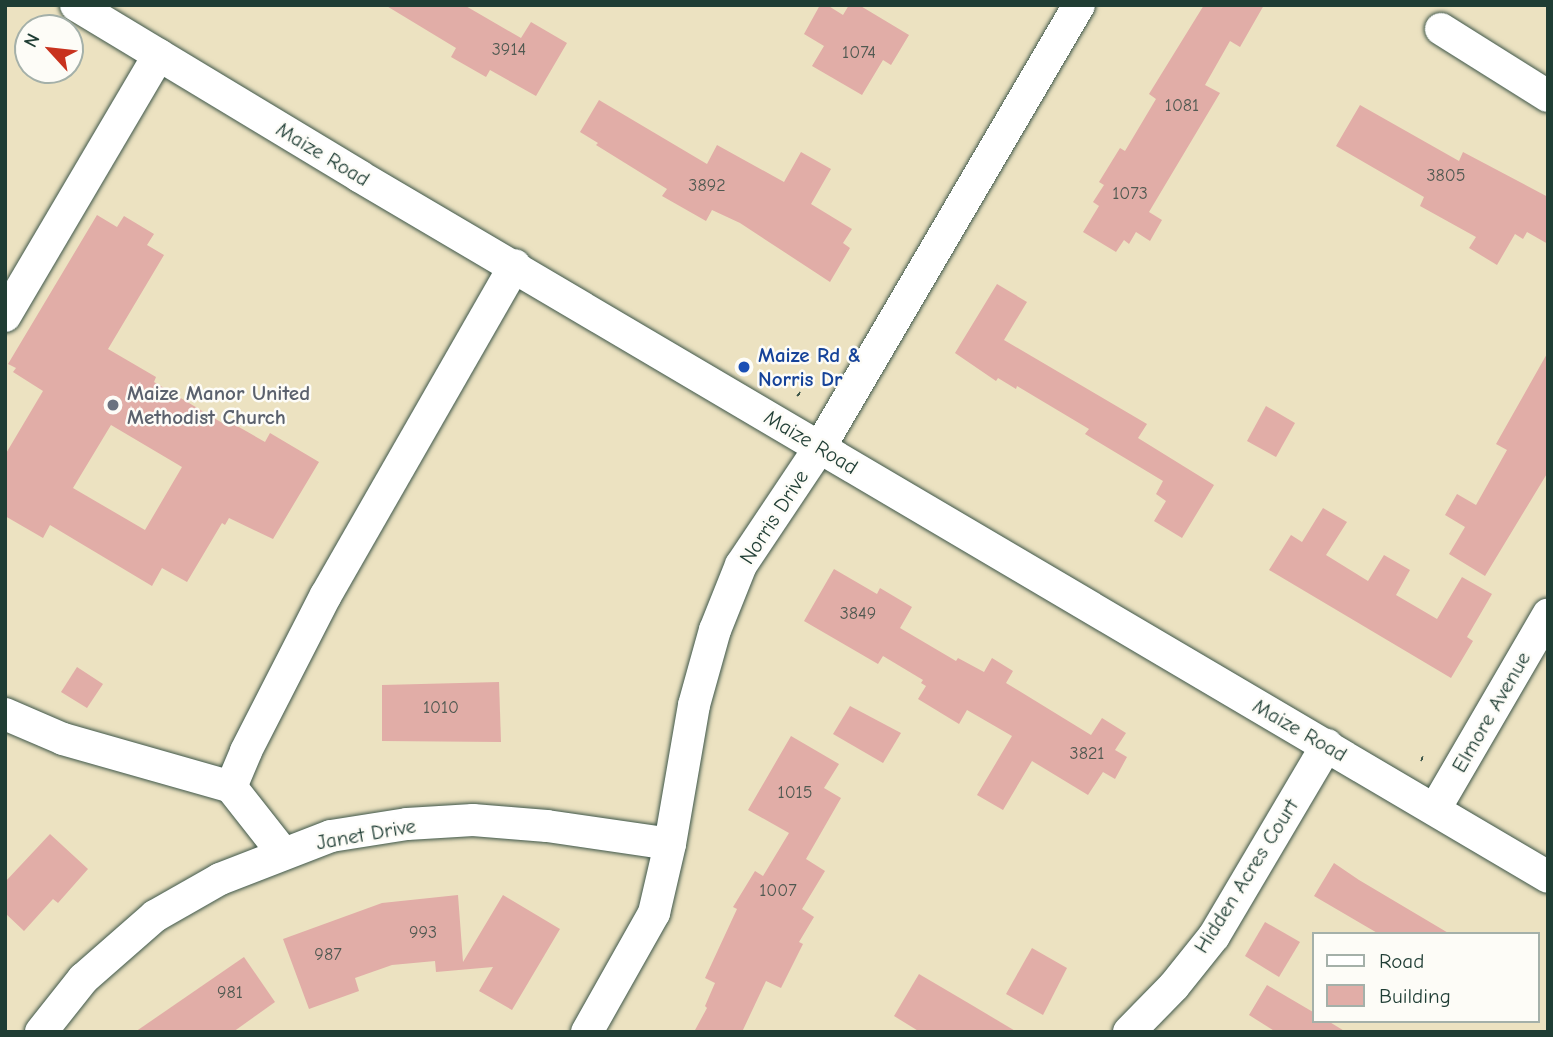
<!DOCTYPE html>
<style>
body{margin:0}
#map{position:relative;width:1553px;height:1037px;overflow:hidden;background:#ece2c1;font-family:"Comic Neue",sans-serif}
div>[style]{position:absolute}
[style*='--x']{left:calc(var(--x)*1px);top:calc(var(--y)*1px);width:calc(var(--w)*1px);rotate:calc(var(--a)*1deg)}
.building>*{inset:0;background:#e1ada7}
.path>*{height:4.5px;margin-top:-2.25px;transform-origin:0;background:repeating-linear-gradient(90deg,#3e5649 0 2px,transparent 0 7px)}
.roads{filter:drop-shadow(0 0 2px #3e5649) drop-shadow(0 0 2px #3e5649)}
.minor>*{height:32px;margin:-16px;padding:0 16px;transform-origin:16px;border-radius:16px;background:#fff}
.dots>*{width:19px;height:19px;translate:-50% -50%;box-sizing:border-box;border:4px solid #fdfcf7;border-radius:50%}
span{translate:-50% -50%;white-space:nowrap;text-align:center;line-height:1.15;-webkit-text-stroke:5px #fdfcf7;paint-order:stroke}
.number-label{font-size:18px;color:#505951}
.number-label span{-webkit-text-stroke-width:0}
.street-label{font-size:21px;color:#1f3d34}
.transit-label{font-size:21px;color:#164399;font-weight:700}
.left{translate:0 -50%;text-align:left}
.worship-label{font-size:21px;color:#5b616d;font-weight:700}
.frame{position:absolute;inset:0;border:7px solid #1f3d34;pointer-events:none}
.legend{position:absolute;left:1312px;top:932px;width:228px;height:91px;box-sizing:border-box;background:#fdfcf7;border:2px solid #a4b0a9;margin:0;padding:9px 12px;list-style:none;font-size:21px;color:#1f3d34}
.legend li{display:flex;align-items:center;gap:14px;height:35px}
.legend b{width:35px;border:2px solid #a4b0a9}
.north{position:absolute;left:14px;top:14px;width:70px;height:70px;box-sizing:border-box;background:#fdfcf7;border:2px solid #a4b0a9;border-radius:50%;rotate:297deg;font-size:19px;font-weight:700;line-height:28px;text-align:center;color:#1f3d34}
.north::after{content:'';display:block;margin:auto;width:24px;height:32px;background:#c8321e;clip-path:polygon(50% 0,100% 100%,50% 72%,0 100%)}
</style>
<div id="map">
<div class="building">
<div style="clip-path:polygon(385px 5px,464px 5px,521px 38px,531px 22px,567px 43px,536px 96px,490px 70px,486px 77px,451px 57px,456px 48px)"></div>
<div style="clip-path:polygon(820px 5px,827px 5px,843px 15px,849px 5px,859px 5px,909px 35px,891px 65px,883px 60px,862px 95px,812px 66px,824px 46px,804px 34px)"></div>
<div style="clip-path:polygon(1204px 5px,1264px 5px,1240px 47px,1230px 41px,1205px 85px,1220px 93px,1149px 212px,1162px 220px,1150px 241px,1136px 232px,1129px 244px,1124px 240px,1116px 252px,1083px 232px,1099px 206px,1093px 202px,1104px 185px,1099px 182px,1120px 148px,1125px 151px,1156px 99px,1149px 94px)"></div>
<div style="clip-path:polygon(599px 100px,707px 164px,717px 145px,784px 182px,801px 152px,831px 169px,811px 204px,852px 229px,843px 243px,850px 248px,830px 282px,740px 223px,712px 210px,706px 221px,662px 196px,667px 189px,596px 145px,598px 143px,580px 132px)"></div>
<div style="clip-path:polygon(1360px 105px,1459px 161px,1463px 152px,1548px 197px,1548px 244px,1527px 232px,1523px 239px,1515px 234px,1497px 265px,1469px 248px,1476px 237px,1420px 206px,1424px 197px,1336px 146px)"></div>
<div style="clip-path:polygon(evenodd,97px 215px,117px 227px,124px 216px,154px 234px,147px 245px,164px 255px,108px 349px,156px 377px,154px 382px,229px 427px,232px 423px,265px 442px,270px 433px,319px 462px,273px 539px,229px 518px,225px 525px,222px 523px,187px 582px,162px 568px,152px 586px,50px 525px,43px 538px,5px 516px,5px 455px,43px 391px,13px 372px,16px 368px,8px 364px,97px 215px,111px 425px,182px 467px,145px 530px,73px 488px,111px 425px)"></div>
<div style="clip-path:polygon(997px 284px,1027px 302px,1004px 340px,1147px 424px,1138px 438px,1214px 485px,1182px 538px,1154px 521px,1166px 501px,1156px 494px,1163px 481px,1085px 434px,1089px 429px,1017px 386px,1016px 389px,998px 378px,996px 381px,955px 353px)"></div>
<div style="clip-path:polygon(1548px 352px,1548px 472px,1485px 576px,1449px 554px,1465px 527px,1445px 515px,1457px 494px,1476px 505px,1507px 450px,1496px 444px)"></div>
<div style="clip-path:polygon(1266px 406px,1295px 423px,1276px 457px,1247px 441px)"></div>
<div style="clip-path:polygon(1323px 508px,1347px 522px,1326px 555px,1368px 581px,1384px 555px,1410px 570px,1396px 595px,1437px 619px,1462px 577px,1492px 594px,1467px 637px,1473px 641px,1451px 678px,1269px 570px,1291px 535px,1302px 542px)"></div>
<div style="clip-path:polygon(834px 569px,877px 594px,880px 588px,912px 607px,900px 628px,956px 661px,958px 658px,984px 672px,992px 658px,1013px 671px,1006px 683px,1091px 735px,1102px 718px,1126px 733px,1115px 750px,1127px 757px,1115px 779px,1103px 772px,1088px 795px,1032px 761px,1003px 810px,977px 795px,1012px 736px,967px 710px,959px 724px,918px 699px,926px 686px,921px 683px,923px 680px,883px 656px,878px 664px,804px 621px)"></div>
<div style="clip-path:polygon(77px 667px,103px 684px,87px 708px,61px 692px)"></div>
<div style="clip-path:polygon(499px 682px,501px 742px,382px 741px,382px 685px)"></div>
<div style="clip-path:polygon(850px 706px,901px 733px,883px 763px,833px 734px)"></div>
<div style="clip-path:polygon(791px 736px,839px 764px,824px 788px,841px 798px,806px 859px,825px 871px,802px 909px,814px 917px,799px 942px,803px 944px,781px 988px,766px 981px,742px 1032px,694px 1032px,707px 1008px,705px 1006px,715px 983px,705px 978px,737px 909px,733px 907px,755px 871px,763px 876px,789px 833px,748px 810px)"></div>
<div style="clip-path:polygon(50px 834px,88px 869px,58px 903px,53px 899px,24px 931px,5px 913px,5px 882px)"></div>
<div style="clip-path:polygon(1334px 863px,1359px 880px,1450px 934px,1379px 934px,1314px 896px)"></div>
<div style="clip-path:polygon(458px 895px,463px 962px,503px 895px,560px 929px,512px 1010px,479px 991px,493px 967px,436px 972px,435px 961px,392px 965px,355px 978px,359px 991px,309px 1009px,283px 939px,382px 903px)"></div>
<div style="clip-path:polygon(1265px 922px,1300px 942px,1279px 977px,1245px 956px)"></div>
<div style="clip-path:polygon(1032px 948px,1067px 968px,1043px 1015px,1006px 994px)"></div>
<div style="clip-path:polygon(244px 957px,275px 1002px,233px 1032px,135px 1032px)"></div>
<div style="clip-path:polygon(919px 974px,970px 1004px,1017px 1032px,920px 1032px,894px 1016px)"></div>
<div style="clip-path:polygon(1267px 985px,1313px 1012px,1313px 1021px,1328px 1021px,1346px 1032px,1276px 1032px,1249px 1015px)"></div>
</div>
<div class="path">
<div style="--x:798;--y:393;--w:5;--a:37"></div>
<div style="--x:1421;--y:758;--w:3;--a:18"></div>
</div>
<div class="roads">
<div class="minor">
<div style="--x:76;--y:5;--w:331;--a:31.1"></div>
<div style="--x:359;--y:176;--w:1380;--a:30.52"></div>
<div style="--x:1441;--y:29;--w:126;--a:32.1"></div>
<div style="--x:5;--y:316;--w:303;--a:-59.5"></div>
<div style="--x:5;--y:714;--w:63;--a:23.3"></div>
<div style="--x:63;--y:739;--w:175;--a:15.9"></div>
<div style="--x:231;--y:787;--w:84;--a:51.8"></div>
<div style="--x:231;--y:787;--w:39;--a:-67"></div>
<div style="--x:246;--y:751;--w:175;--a:-62.9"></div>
<div style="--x:326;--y:595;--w:380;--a:-60.2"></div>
<div style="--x:1435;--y:809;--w:225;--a:-59.8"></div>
<div style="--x:41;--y:1032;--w:68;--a:-51.6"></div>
<div style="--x:83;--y:979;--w:96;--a:-41.2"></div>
<div style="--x:155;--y:916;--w:75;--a:-29.6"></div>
<div style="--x:220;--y:879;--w:119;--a:-21.2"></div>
<div style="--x:331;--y:836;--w:77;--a:-9"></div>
<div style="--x:407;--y:824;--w:66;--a:-3.5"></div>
<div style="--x:473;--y:820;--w:74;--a:4.6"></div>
<div style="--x:547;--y:826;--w:124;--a:8.3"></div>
<div style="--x:587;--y:1032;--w:137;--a:-60.6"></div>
<div style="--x:654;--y:913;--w:71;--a:-76.9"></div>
<div style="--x:670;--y:844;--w:141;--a:-80.2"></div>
<div style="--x:694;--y:705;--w:78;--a:-74.4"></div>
<div style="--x:715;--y:630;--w:70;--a:-68.2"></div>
<div style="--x:741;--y:565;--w:142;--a:-56.2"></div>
<div style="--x:820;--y:447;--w:512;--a:-59.63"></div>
<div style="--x:1129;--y:1032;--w:64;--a:-45.6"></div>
<div style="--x:1174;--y:986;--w:64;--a:-51.3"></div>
<div style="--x:1214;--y:936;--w:222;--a:-59.4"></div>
</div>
</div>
<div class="dots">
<div style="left:744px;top:367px;background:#1a4fb4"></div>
<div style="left:113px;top:405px;background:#6b7280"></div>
</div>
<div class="number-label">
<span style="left:509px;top:50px">3914</span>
<span style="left:859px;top:53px">1074</span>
<span style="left:1182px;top:106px">1081</span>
<span style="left:1446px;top:176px">3805</span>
<span style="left:707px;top:186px">3892</span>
<span style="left:1130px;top:194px">1073</span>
<span style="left:858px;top:614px">3849</span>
<span style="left:441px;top:708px">1010</span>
<span style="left:1087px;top:754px">3821</span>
<span style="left:795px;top:793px">1015</span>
<span style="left:778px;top:891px">1007</span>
<span style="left:423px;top:933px">993</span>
<span style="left:328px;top:955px">987</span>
<span style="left:230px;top:993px">981</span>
</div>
<div class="street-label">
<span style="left:323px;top:154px;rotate:31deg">Maize Road</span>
<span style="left:811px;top:442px;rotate:31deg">Maize Road</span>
<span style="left:774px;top:517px;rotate:-57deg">Norris Drive</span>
<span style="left:1491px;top:712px;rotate:-60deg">Elmore Avenue</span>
<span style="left:1300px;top:730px;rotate:30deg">Maize Road</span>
<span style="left:366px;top:834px;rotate:-10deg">Janet Drive</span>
<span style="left:1246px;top:876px;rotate:-58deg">Hidden Acres Court</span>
</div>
<div class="transit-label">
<span class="left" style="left:758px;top:367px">Maize Rd &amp;<br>Norris Dr</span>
</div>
<div class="worship-label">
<span class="left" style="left:127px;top:405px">Maize Manor United<br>Methodist Church</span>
</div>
<div class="frame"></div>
<ul class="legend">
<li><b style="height:9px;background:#fff"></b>Road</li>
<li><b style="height:19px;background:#e1ada7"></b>Building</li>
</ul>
<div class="north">N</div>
</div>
